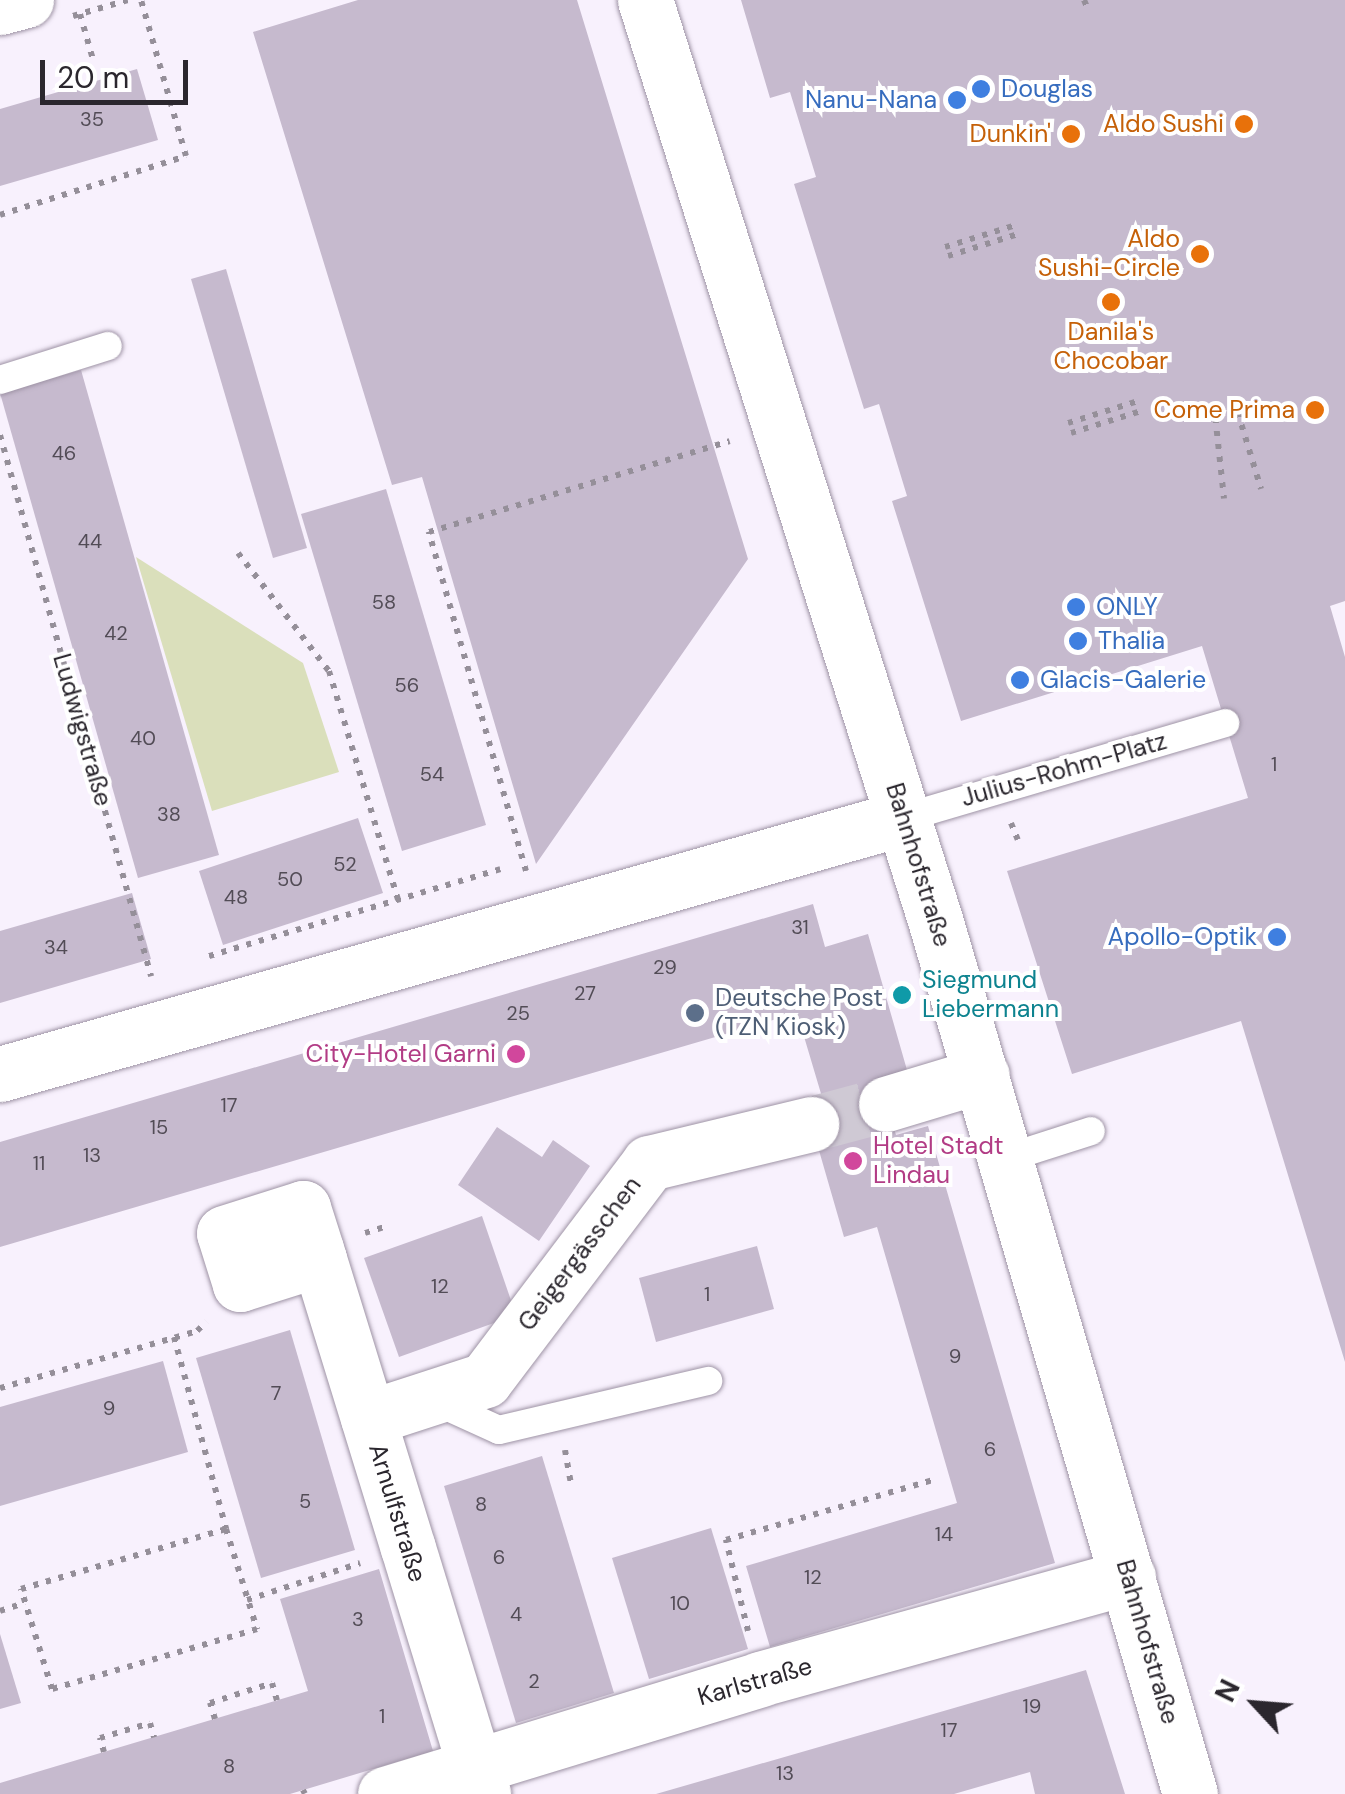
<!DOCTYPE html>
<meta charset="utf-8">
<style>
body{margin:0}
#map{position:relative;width:1345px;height:1794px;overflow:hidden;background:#f8f1fd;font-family:"DM Sans",sans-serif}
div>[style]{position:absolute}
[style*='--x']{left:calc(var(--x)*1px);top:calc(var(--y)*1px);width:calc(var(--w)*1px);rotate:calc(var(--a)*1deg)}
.green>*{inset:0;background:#dadfbb}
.building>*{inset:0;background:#c6bace}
.minor-tunnel>*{height:55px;margin-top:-27.5px;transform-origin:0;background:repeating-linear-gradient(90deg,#cfc9d4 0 55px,transparent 0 83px)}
.path>*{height:6px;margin-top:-3px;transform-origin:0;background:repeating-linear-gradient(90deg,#958f99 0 5px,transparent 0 13px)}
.roads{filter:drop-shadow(0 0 2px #9e93a5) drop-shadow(0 0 2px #9e93a5)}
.service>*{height:28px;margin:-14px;padding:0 14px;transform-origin:14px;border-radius:14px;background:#fff}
.minor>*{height:55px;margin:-27.5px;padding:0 27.5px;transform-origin:27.5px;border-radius:27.5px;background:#fff}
.tertiary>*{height:55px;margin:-27.5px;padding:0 27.5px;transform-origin:27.5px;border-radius:27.5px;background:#fff}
.dots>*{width:28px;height:28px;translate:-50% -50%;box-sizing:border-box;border:5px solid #fff;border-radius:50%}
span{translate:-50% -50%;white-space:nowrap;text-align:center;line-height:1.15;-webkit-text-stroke:8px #fff;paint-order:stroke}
.number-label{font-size:20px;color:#524c56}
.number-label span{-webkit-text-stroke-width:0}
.shop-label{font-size:25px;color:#366cbe}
.left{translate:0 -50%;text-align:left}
.right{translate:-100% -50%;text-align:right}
.food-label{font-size:25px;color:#c56008}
.street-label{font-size:25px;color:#2b272e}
.culture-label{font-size:25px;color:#0d838f}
.service-label{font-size:25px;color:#4e5e75}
.hotel-label{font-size:25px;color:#b23c85}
.north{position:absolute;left:1205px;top:1654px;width:100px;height:100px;-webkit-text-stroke:8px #fff;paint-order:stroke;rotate:296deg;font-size:28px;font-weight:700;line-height:40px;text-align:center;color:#2b272e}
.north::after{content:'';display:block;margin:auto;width:35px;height:45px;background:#2b272e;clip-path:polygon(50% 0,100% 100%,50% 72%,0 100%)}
.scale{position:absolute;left:40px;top:60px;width:148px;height:45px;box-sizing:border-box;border:5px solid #2b272e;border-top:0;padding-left:12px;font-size:30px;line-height:35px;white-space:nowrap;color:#2b272e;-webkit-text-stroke:8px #fff;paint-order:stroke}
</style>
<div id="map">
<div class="green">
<div style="clip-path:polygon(136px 557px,303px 663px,339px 772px,212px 811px)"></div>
</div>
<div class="building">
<div style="clip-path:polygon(358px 0,577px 0,748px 559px,536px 864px,422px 477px,392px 485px,253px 32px)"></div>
<div style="clip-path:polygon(741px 0,1345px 0,1345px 601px,1330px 606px,1345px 657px,1345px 1362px,1241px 1021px,1072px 1074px,1007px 871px,1248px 798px,1202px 646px,961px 721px,892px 501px,907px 496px,879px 404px,864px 409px,794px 184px,816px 177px,790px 92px,770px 98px)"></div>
<div style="clip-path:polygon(137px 69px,158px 140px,0 186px,0 109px)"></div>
<div style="clip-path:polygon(226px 269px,307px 548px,273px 558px,191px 279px)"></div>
<div style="clip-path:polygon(81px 370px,219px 855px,138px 878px,0 393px)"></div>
<div style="clip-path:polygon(386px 489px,486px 825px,402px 851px,301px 514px)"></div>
<div style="clip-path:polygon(358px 818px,383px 893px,223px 945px,199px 871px)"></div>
<div style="clip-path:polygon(132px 893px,151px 959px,0 1003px,0 931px)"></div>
<div style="clip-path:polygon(813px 904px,825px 947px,868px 934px,907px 1070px,879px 1078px,896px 1135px,928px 1126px,1055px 1563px,770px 1647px,746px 1566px,957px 1503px,877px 1227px,844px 1237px,805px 1102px,822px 1097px,797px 1013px,0 1247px,0 1142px)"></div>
<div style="clip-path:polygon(497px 1127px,542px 1157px,553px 1140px,590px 1166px,539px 1241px,458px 1185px)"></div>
<div style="clip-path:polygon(482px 1216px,516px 1315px,399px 1357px,364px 1258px)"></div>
<div style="clip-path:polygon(757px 1246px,774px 1309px,656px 1342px,639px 1278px)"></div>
<div style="clip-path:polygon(290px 1330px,355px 1550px,261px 1578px,196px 1358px)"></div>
<div style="clip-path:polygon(163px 1361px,188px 1452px,0 1506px,0 1407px)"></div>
<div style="clip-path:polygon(542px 1456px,614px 1693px,516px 1723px,444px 1486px)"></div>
<div style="clip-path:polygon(711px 1528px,748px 1649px,649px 1679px,612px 1558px)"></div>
<div style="clip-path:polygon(379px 1569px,433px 1751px,290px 1794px,0 1794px,0 1783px,308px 1691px,280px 1599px)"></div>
<div style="clip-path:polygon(0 1634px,21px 1703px,0 1709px)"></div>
<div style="clip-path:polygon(1086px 1670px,1125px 1794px,1035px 1794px,1030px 1772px,954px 1794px,656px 1794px)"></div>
</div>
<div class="minor-tunnel">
<div style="--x:811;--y:1124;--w:78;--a:-14.9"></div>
</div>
<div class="path">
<div style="--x:1084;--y:0;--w:8;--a:67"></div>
<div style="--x:80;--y:14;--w:51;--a:74.1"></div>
<div style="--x:73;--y:16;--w:57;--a:-16.2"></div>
<div style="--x:0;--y:215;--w:195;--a:-17.6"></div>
<div style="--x:186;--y:156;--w:162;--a:-106.1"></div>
<div style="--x:945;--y:247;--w:74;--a:-17.2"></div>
<div style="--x:948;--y:256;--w:73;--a:-17.4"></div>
<div style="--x:1234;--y:400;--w:93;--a:73.1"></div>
<div style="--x:1214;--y:405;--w:94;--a:83.9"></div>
<div style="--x:1068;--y:423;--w:73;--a:-17.4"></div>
<div style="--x:1071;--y:433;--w:73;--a:-17.4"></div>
<div style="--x:0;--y:435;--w:562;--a:74.4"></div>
<div style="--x:238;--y:553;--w:149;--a:52.4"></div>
<div style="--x:329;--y:671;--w:239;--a:73.2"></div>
<div style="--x:1011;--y:823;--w:18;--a:68"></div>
<div style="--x:526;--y:871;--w:353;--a:-106"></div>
<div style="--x:429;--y:532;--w:314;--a:-16.8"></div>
<div style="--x:209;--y:956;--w:304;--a:-16.6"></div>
<div style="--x:365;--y:1233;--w:24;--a:-17"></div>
<div style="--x:174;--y:1337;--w:199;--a:74.8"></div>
<div style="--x:0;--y:1388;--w:205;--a:-16.1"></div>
<div style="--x:197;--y:1331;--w:13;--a:-45"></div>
<div style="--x:565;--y:1450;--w:35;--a:80"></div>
<div style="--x:226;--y:1529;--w:105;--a:72.8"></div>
<div style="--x:257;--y:1629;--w:214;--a:163.7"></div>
<div style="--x:52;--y:1689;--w:105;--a:-107.2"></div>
<div style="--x:21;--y:1589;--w:214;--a:-16.3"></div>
<div style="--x:247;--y:1600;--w:119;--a:-18.1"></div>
<div style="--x:0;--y:1611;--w:26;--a:-18"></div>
<div style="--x:748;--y:1631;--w:94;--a:-103.6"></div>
<div style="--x:726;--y:1540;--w:215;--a:-16.2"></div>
<div style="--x:215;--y:1719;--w:17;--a:-107"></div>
<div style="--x:210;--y:1703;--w:65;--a:-17.9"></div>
<div style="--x:272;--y:1683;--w:18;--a:74"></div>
<div style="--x:104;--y:1752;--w:15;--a:-106"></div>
<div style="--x:100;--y:1738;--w:52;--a:-16.7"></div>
<div style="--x:150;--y:1723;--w:15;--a:74"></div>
<div style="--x:303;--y:1790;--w:4;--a:63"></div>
</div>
<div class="roads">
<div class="service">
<div style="--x:0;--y:380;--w:113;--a:-17.5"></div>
<div style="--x:903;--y:818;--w:336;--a:-16.4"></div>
<div style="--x:1007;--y:1158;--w:88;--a:-17.8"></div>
<div style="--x:435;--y:1401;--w:70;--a:24.4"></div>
<div style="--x:499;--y:1430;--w:215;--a:-13.2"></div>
</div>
<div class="minor">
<div style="--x:0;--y:7;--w:27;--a:-15"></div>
<div style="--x:886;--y:1104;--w:100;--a:-16.8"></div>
<div style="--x:319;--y:1259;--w:83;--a:162.4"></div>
<div style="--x:240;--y:1284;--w:53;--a:-107.4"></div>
<div style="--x:224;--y:1233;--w:83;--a:-17.6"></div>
<div style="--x:303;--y:1208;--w:43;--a:72.4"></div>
<div style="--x:316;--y:1249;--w:10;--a:73"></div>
<div style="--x:319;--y:1259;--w:302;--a:72.9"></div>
<div style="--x:408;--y:1548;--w:257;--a:73"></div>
<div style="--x:368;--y:1418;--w:123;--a:-18"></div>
<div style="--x:485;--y:1380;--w:272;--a:-52.9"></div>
<div style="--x:649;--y:1163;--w:167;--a:-13.5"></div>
<div style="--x:385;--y:1794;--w:392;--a:-17"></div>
<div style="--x:760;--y:1679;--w:382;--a:-15.5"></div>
</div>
<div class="tertiary">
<div style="--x:645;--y:0;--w:968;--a:72.5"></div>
<div style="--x:936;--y:923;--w:907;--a:73.74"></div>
<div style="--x:0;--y:1074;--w:939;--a:-15.83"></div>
</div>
</div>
<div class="dots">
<div style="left:981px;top:89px;background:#3f7fe0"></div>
<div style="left:957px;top:100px;background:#3f7fe0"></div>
<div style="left:1244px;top:124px;background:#e8710a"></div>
<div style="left:1071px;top:134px;background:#e8710a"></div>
<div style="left:1200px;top:254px;background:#e8710a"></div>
<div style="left:1111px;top:302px;background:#e8710a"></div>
<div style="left:1315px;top:410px;background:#e8710a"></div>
<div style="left:1076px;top:607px;background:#3f7fe0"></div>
<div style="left:1078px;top:641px;background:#3f7fe0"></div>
<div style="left:1020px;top:680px;background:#3f7fe0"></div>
<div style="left:1277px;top:937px;background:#3f7fe0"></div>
<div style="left:902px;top:995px;background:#0f9aa8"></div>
<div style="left:695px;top:1013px;background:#5c6f8a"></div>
<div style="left:516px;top:1054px;background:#d1479c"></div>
<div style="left:853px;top:1161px;background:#d1479c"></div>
</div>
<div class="number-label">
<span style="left:92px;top:119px">35</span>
<span style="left:64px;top:453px">46</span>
<span style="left:90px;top:541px">44</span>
<span style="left:384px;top:602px">58</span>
<span style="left:116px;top:633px">42</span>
<span style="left:407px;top:685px">56</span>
<span style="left:143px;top:738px">40</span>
<span style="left:1274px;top:764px">1</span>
<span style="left:432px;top:774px">54</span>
<span style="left:169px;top:814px">38</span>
<span style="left:345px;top:864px">52</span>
<span style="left:290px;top:879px">50</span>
<span style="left:236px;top:897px">48</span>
<span style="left:800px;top:927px">31</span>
<span style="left:56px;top:947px">34</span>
<span style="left:665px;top:967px">29</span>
<span style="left:585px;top:993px">27</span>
<span style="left:518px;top:1013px">25</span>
<span style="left:229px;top:1105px">17</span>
<span style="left:159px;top:1127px">15</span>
<span style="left:92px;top:1155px">13</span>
<span style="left:39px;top:1163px">11</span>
<span style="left:440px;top:1286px">12</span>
<span style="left:707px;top:1294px">1</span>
<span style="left:955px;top:1356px">9</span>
<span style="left:276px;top:1393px">7</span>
<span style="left:109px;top:1408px">9</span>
<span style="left:990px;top:1449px">6</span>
<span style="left:305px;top:1501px">5</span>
<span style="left:481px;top:1504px">8</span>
<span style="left:944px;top:1534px">14</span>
<span style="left:499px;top:1557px">6</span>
<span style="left:813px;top:1577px">12</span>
<span style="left:680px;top:1603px">10</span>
<span style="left:516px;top:1614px">4</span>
<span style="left:358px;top:1619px">3</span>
<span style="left:534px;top:1681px">2</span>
<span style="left:1032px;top:1706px">19</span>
<span style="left:382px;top:1716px">1</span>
<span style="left:949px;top:1730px">17</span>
<span style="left:229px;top:1766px">8</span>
<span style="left:785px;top:1773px">13</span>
</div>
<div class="shop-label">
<span class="left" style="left:1001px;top:89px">Douglas</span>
<span class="right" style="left:937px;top:100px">Nanu-Nana</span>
<span class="left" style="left:1096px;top:607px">ONLY</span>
<span class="left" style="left:1098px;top:641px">Thalia</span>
<span class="left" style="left:1040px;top:680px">Glacis-Galerie</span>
<span class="right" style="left:1257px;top:937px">Apollo-Optik</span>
</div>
<div class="food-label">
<span class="right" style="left:1224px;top:124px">Aldo Sushi</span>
<span class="right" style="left:1051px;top:134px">Dunkin'</span>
<span class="right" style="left:1180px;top:254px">Aldo<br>Sushi-Circle</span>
<span style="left:1111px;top:347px">Danila's<br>Chocobar</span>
<span class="right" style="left:1295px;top:410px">Come Prima</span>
</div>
<div class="street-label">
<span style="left:82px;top:730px;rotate:74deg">Ludwigstraße</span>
<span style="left:1064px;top:770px;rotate:-16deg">Julius-Rohm-Platz</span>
<span style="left:918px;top:865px;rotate:73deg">Bahnhofstraße</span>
<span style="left:580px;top:1254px;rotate:-53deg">Geigergässchen</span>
<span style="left:397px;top:1513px;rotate:73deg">Arnulfstraße</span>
<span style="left:1147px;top:1642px;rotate:74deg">Bahnhofstraße</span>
<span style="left:755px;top:1682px;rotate:-16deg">Karlstraße</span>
</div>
<div class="culture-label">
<span class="left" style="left:922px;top:995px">Siegmund<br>Liebermann</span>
</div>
<div class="service-label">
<span class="left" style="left:715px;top:1013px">Deutsche Post<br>(TZN Kiosk)</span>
</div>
<div class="hotel-label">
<span class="right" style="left:496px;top:1054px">City-Hotel Garni</span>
<span class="left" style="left:873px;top:1161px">Hotel Stadt<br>Lindau</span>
</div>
<div class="north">N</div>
<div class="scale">20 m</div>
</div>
